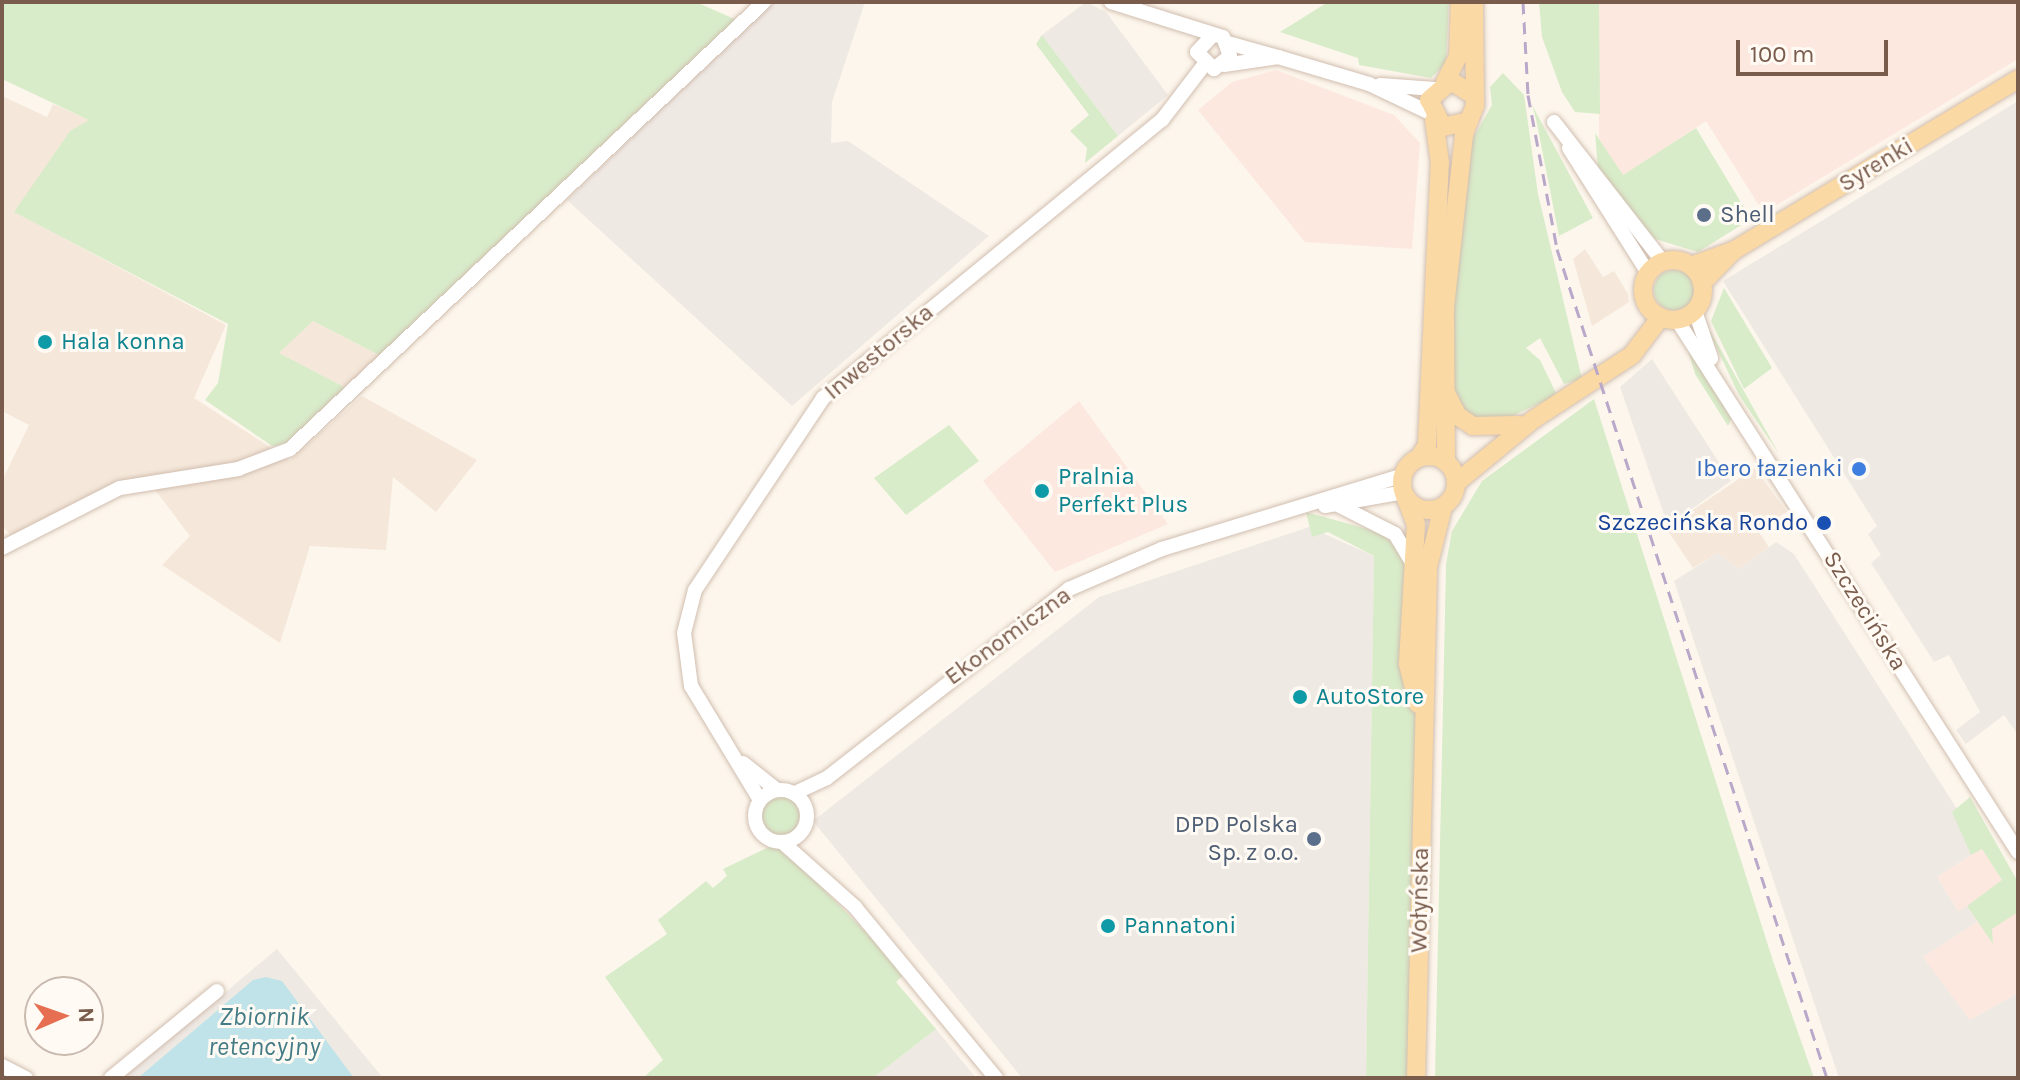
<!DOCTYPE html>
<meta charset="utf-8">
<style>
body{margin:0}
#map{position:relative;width:2020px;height:1080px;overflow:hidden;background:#fdf6ec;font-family:Karla,sans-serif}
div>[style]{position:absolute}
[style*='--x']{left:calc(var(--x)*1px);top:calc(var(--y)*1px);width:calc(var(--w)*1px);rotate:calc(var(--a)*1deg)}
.residential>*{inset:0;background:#f5e8da}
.commercial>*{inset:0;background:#fde8e0}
.industrial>*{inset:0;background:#efe9e4}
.green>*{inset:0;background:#d8ecc9}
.round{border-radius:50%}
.water>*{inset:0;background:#bfe3e8}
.roads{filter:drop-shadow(0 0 2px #d1beb0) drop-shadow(0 0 2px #d1beb0)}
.minor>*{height:14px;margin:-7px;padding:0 7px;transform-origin:7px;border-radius:7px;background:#fff}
.minor>.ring{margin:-7px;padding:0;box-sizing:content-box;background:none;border:14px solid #fff;border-radius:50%}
.major>*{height:18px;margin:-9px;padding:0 9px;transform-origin:9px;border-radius:9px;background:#fbd9a5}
.major>.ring{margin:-9px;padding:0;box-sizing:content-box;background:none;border:18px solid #fbd9a5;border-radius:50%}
.rail>*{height:3px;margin-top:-1.5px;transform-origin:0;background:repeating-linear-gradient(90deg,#b9a8c9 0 12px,transparent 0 20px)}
.dots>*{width:22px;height:22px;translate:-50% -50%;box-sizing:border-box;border:4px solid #fffaf3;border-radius:50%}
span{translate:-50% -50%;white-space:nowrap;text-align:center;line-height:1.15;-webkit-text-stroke:6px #fffaf3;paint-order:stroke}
.street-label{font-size:24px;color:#7a5c4d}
.service-label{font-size:24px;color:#4e5e75}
.left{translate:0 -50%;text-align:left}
.right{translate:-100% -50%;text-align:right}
.culture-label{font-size:24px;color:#0d838f}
.shop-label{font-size:24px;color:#366cbe}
.transit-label{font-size:24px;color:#164399}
.water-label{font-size:26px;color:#437c86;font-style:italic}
.frame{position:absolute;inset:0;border:4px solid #7a5c4d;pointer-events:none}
.north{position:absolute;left:24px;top:976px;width:80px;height:80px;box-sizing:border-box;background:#fffaf3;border:2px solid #cabbb1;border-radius:50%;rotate:88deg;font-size:22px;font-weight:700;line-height:32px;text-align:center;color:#7a5c4d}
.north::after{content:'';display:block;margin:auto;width:28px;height:36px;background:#e76f51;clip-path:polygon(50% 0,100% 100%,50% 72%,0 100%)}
.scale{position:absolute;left:1736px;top:40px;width:152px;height:36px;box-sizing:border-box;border:4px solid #7a5c4d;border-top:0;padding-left:10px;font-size:24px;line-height:28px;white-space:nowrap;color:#7a5c4d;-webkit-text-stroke:6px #fffaf3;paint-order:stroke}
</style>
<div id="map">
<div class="residential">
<div style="clip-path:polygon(2px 96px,47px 117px,53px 104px,90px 120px,15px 212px,226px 325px,194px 398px,290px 460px,362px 396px,477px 460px,436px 512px,393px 477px,386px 550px,310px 546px,280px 643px,162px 565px,190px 536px,153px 487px,98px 500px,20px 544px,2px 526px,2px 481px,29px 425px,2px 411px)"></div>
<div style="clip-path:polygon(1585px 249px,1603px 277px,1614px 271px,1628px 294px,1629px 302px,1592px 326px,1573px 259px)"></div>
<div style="clip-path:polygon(313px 321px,381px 356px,346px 388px,278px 353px)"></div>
<div style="clip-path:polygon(1755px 468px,1787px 512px,1757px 529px,1769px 547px,1739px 569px,1718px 553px,1693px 568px,1666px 528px)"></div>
</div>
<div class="commercial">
<div style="clip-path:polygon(1599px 2px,2018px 2px,2018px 59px,1775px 206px,1758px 204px,1706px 121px,1623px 176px,1599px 140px)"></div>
<div style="clip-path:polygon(1276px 70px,1394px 115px,1420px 143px,1412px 249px,1305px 242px,1198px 110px,1232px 82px)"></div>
<div style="clip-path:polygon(1079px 401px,1168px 524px,1055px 572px,983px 481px)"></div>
<div style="clip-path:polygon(1982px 848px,2018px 906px,2018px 993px,1970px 1020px,1922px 957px,1977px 922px,1958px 911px,1937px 877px)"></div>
</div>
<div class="industrial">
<div style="clip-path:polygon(772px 2px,865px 2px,832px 102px,831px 143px,848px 141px,989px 236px,792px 406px,567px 200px)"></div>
<div style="clip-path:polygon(1086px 2px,1106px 12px,1168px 95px,1118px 136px,1042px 35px)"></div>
<div style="clip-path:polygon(2018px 101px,2018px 735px,2004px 715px,1966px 744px,1956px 730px,1980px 712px,1949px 655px,1934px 662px,1871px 563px,1881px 555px,1868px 534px,1877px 526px,1723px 281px)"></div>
<div style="clip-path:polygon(1652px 359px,1731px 481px,1668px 526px,1620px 387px)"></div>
<div style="clip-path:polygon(1309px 527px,1374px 556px,1366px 1078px,1022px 1078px,813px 821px,1099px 597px)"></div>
<div style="clip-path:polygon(1776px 542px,1794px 554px,1982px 848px,1937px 877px,1958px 911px,1967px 906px,1977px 922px,1923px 957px,1970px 1020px,2018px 993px,2018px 1078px,1839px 1078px,1674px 581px,1718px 553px,1739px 569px)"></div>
<div style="clip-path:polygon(277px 949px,383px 1078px,123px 1078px)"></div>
<div style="clip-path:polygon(936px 1029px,976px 1078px,873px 1078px)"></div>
</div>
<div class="green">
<div style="clip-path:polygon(2px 2px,696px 2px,739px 21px,381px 356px,313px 321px,279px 353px,346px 388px,285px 445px,272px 446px,205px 400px,218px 383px,228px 324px,14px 212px,70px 131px,89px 120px,2px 79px)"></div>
<div style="clip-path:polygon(1328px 2px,1449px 2px,1446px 63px,1431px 78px,1359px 65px,1358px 58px,1280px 32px)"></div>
<div style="clip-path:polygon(1539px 2px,1599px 2px,1600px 114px,1575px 112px,1562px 92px,1542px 37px)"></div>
<div style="clip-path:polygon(1042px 35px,1118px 136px,1085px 163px,1087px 148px,1070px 131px,1089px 115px,1036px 44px)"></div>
<div style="clip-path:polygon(1503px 73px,1524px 95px,1538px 194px,1582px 379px,1564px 384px,1540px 338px,1526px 348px,1540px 360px,1557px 395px,1502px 421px,1475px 422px,1454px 401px,1451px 299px,1472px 140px,1492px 105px,1490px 87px)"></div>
<div style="clip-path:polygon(1532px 105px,1593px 218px,1559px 236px,1536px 119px)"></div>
<div style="clip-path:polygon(1696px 128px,1751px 219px,1698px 252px,1652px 238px,1598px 168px,1595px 133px,1623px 175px)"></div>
<div class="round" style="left:1654px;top:270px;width:40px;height:40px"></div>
<div style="clip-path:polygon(1724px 288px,1772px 368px,1744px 389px,1711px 321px)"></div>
<div style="clip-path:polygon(1709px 332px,1711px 332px,1779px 454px,1739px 395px)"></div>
<div style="clip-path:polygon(1687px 347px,1732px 417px,1728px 426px,1695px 374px)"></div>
<div style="clip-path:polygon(1594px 399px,1773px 961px,1814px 1078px,1435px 1078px,1446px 564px,1452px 531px,1482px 481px)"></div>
<div style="clip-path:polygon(949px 425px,979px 461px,906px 515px,874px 478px)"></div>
<div style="clip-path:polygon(1306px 512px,1382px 533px,1406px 558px,1418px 717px,1409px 1078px,1366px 1078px,1374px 556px,1328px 532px,1312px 537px)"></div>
<div class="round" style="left:762px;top:796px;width:40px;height:40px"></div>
<div style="clip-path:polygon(1970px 797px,2018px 882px,2018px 912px,1992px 929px,1993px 944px,1967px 906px,2002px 880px,1982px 849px,1971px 855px,1952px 812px)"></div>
<div style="clip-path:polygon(771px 846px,786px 851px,906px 973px,896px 982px,936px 1029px,873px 1078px,643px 1078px,663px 1060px,605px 977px,667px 934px,658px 920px,706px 881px,713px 888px,727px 876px,723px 869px)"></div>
</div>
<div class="water">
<div style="clip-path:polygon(266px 977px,282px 981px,354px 1078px,138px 1078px,253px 980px)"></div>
</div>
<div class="roads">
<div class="minor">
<div style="--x:1111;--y:2;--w:117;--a:17.4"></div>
<div style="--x:1223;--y:37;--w:20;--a:70"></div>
<div style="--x:1230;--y:56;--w:21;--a:141"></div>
<div style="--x:1214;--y:69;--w:24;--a:-135"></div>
<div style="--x:1197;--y:52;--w:23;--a:-47"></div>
<div style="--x:1278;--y:57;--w:95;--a:16.5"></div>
<div style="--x:1369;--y:84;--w:68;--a:25.4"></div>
<div style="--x:1224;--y:65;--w:55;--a:-8.4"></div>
<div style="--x:1278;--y:57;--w:52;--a:-164.4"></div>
<div style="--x:1380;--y:85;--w:55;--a:4.2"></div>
<div style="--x:1554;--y:122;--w:177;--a:52.1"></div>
<div style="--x:1569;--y:148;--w:148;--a:57.7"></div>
<div style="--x:1695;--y:311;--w:50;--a:71.2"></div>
<div style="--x:1677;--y:320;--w:632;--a:57.34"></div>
<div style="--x:1338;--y:505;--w:64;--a:27"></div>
<div style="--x:1395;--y:534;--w:33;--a:59"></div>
<div style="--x:1325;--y:506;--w:80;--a:-10"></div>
<div style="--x:2;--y:548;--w:132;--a:-27"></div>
<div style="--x:120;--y:488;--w:120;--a:-9.1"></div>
<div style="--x:238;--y:469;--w:56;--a:-21"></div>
<div style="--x:290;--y:449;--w:652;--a:-43.32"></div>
<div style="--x:743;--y:763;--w:43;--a:38.5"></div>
<div class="ring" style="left:755px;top:790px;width:38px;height:38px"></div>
<div style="--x:795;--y:793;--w:35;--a:-25"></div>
<div style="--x:827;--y:778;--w:307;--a:-38"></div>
<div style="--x:1069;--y:589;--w:101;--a:-23.3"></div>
<div style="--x:1162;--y:549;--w:253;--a:-17"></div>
<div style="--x:760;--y:800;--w:133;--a:-121.2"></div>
<div style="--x:691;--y:686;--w:53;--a:-97.5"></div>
<div style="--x:684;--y:633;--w:44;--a:-75.7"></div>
<div style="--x:695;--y:590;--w:231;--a:-56.3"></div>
<div style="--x:823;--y:398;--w:438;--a:-39.4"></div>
<div style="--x:1162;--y:120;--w:69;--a:-52.6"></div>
<div style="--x:782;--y:842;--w:98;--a:41.7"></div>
<div style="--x:855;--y:907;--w:222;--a:50.5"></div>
<div style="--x:2;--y:1066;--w:27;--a:27"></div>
<div style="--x:111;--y:1078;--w:137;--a:-39.4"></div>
</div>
<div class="major">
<div style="--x:1445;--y:82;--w:29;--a:-63"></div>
<div style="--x:1458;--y:56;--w:54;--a:-87.9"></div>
<div style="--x:1469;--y:121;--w:27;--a:167"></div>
<div style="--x:1443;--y:127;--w:30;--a:-117"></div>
<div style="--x:1429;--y:100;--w:29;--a:-41"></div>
<div style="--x:1451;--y:81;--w:26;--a:32"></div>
<div class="ring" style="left:1643px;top:260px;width:42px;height:42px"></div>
<div style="--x:1691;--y:266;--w:45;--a:-19.7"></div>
<div style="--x:1733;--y:251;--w:333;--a:-31.1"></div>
<div style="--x:1702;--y:283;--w:45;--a:-45.9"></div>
<div style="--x:1445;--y:391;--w:28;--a:63"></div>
<div style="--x:1458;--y:416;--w:18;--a:34"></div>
<div style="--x:1473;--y:426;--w:47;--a:-1.2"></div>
<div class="ring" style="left:1402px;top:456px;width:36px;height:36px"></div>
<div style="--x:1419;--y:458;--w:15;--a:-58"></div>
<div style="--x:1427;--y:445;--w:282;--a:-87.4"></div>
<div style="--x:1440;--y:163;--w:43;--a:-97.9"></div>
<div style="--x:1446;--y:462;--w:155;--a:-90.4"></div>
<div style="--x:1445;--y:307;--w:174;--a:-83.7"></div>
<div style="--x:1464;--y:134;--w:30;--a:-69"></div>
<div style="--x:1475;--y:106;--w:104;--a:-90.6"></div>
<div style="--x:1456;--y:483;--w:101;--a:-39.4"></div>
<div style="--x:1534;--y:419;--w:117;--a:-33.1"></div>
<div style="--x:1632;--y:355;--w:46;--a:-52.9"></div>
<div style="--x:1405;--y:496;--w:30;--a:69"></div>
<div style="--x:1416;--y:524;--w:140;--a:93.3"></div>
<div style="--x:1408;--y:664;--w:41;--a:76"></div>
<div style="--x:1416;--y:1078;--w:511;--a:-88.65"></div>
<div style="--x:1428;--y:567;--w:62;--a:-76"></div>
</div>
</div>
<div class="rail">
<div style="--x:1523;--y:2;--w:93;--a:86.9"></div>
<div style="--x:1528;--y:95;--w:157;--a:79.3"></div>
<div style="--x:1557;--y:249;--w:872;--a:71.96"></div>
</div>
<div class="dots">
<div style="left:1704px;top:215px;background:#5c6f8a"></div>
<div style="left:45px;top:342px;background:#0f9aa8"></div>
<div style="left:1859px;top:469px;background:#3f7fe0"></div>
<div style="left:1042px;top:491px;background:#0f9aa8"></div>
<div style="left:1824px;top:523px;background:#1a4fb4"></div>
<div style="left:1300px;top:697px;background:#0f9aa8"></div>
<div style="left:1314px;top:839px;background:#5c6f8a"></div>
<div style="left:1108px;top:926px;background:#0f9aa8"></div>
</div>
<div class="street-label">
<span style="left:1876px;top:165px;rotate:-31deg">Syrenki</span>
<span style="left:879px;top:352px;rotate:-40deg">Inwestorska</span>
<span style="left:1865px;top:611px;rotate:58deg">Szczecińska</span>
<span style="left:1008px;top:636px;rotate:-36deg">Ekonomiczna</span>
<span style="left:1420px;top:900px;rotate:-89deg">Wołyńska</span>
</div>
<div class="service-label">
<span class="left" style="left:1720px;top:215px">Shell</span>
<span class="right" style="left:1298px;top:839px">DPD Polska<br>Sp. z o.o.</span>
</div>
<div class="culture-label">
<span class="left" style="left:61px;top:342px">Hala konna</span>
<span class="left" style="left:1058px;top:491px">Pralnia<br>Perfekt Plus</span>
<span class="left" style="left:1316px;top:697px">AutoStore</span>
<span class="left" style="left:1124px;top:926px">Pannatoni</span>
</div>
<div class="shop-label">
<span class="right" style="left:1843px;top:469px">Ibero łazienki</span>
</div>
<div class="transit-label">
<span class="right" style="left:1808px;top:523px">Szczecińska Rondo</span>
</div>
<div class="water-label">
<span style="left:264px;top:1032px">Zbiornik<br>retencyjny</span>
</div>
<div class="frame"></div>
<div class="north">N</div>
<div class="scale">100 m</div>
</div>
